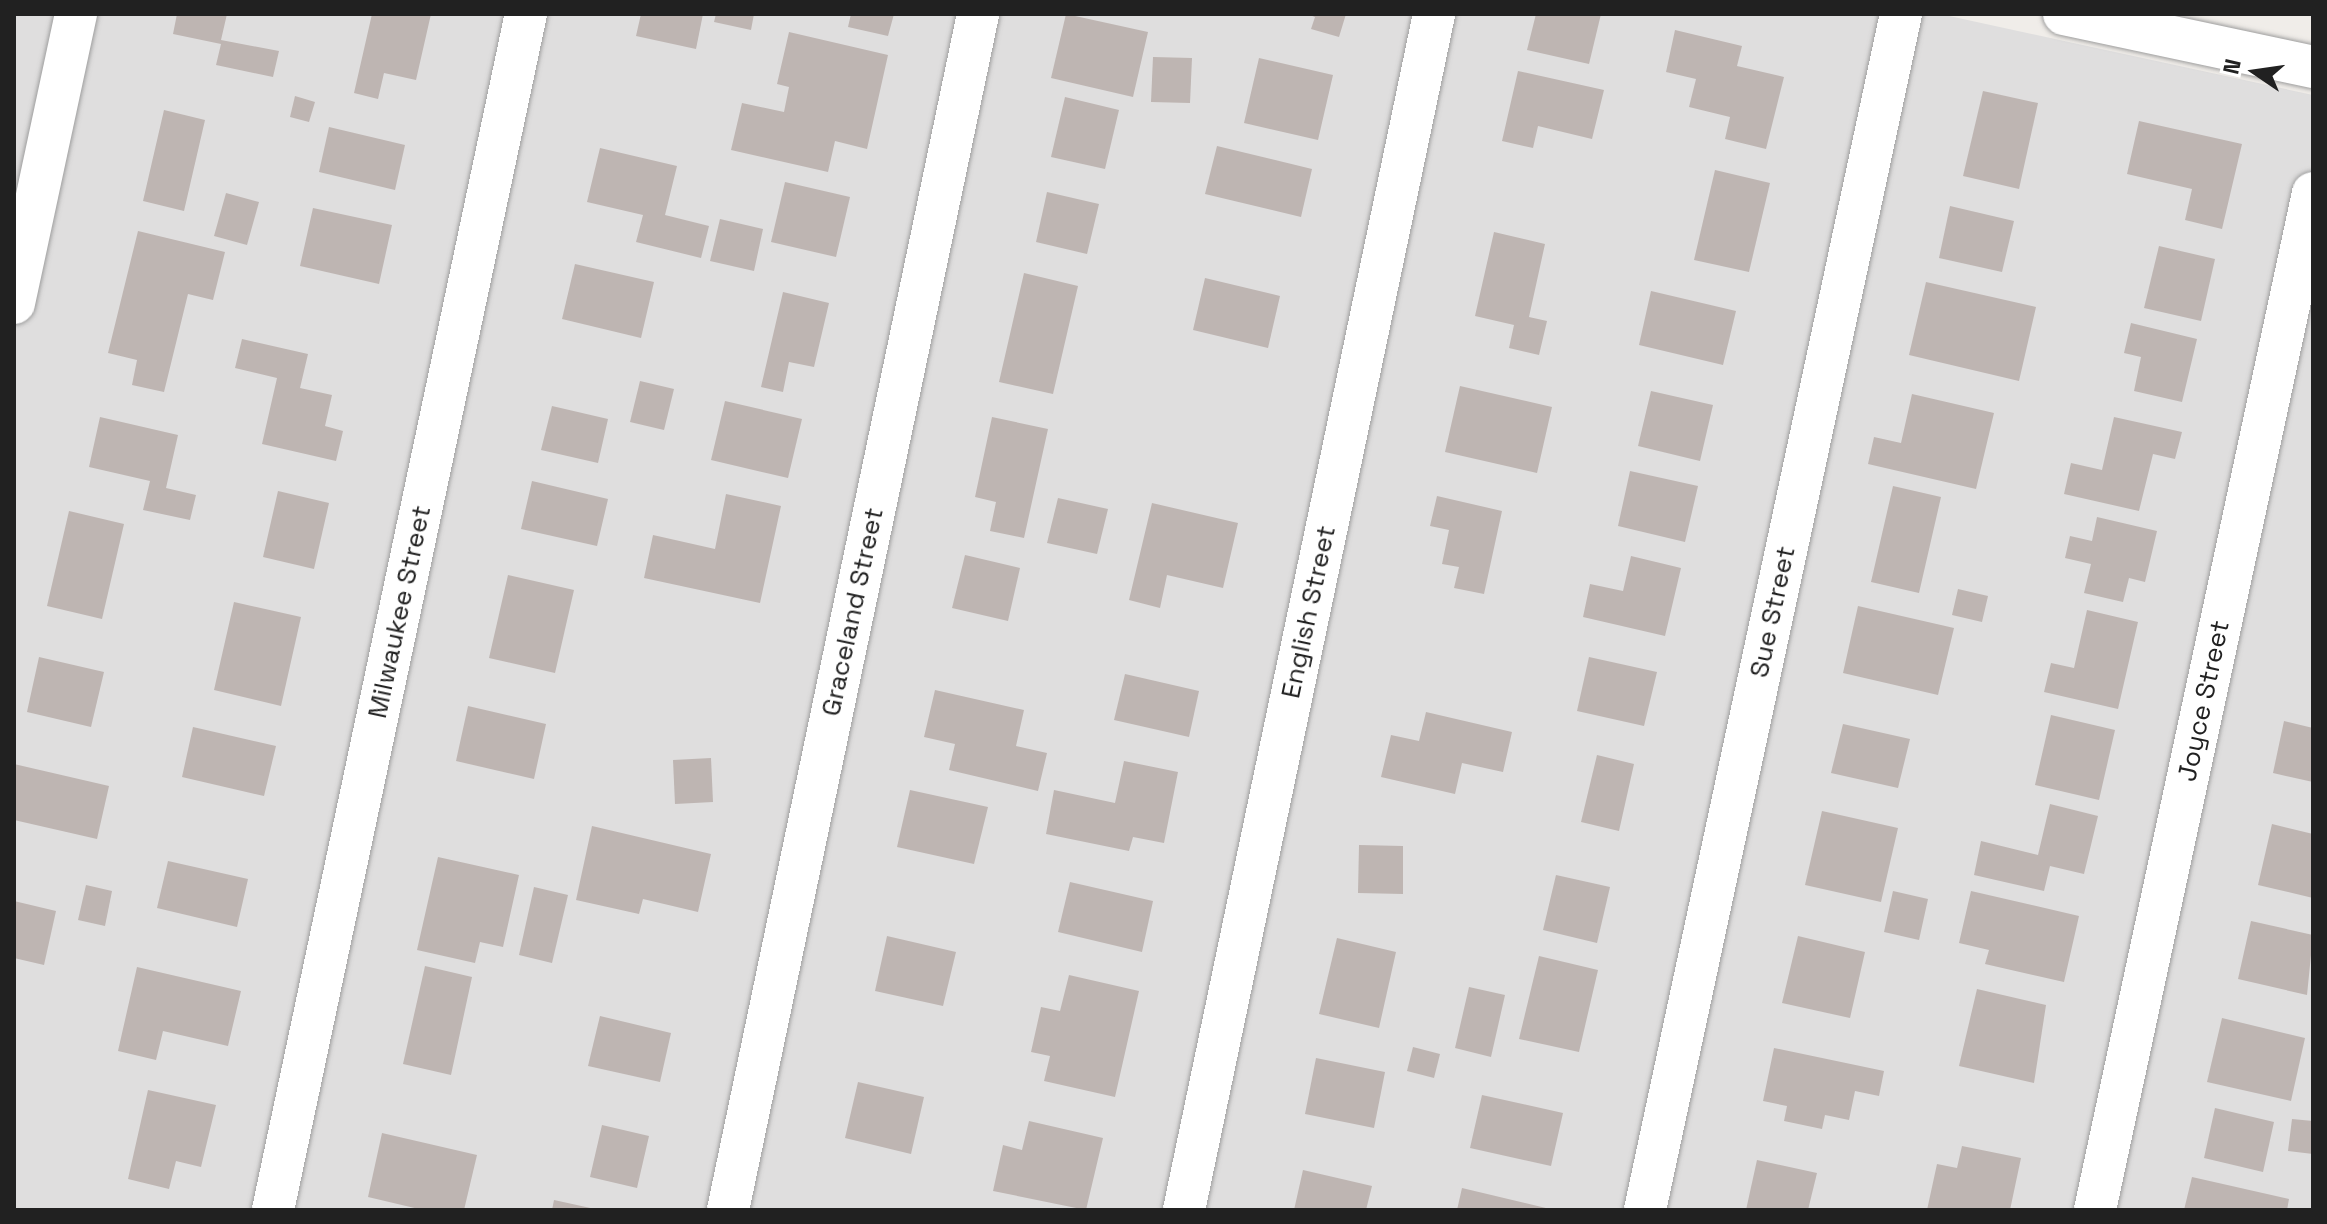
<!DOCTYPE html>
<style>
body{margin:0}
#map{position:relative;width:2327px;height:1224px;overflow:hidden;background:#f0ede9;font-family:"Space Grotesk",sans-serif}
div>[style]{position:absolute}
[style*='--x']{left:calc(var(--x)*1px);top:calc(var(--y)*1px);width:calc(var(--w)*1px);rotate:calc(var(--a)*1deg)}
.residential>*{inset:0;background:#dfdede}
.building>*{inset:0;background:#beb5b2}
.roads{filter:drop-shadow(0 0 2px #9e9e9e) drop-shadow(0 0 2px #9e9e9e)}
.street>*{height:42px;margin:-21px;padding:0 21px;transform-origin:21px;border-radius:21px;background:#fff}
span{translate:-50% -50%;white-space:nowrap;text-align:center;line-height:1.15;-webkit-text-stroke:6px #fff;paint-order:stroke}
.street-label{font-size:26px;color:#212121}
.frame{position:absolute;inset:0;border:16px solid #212121;pointer-events:none}
.north{position:absolute;left:2215px;top:32px;width:80px;height:80px;-webkit-text-stroke:6px #fff;paint-order:stroke;rotate:283deg;font-size:22px;font-weight:700;line-height:32px;text-align:center;color:#212121}
.north::after{content:'';display:block;margin:auto;width:28px;height:36px;background:#212121;clip-path:polygon(50% 0,100% 100%,50% 72%,0 100%)}
</style>
<div id="map">
<div class="residential">
<div style="clip-path:polygon(14px 14px,1940px 14px,2313px 95px,2313px 1210px,14px 1210px)"></div>
</div>
<div class="building">
<div style="clip-path:polygon(177px 14px,227px 14px,221px 40px,279px 51px,273px 77px,216px 65px,221px 44px,173px 34px)"></div>
<div style="clip-path:polygon(372px 14px,431px 14px,416px 80px,384px 73px,378px 99px,354px 93px)"></div>
<div style="clip-path:polygon(641px 14px,703px 14px,696px 49px,636px 36px)"></div>
<div style="clip-path:polygon(716px 14px,754px 14px,751px 30px,714px 22px)"></div>
<div style="clip-path:polygon(851px 14px,894px 14px,888px 36px,848px 27px)"></div>
<div style="clip-path:polygon(1066px 14px,1148px 32px,1133px 97px,1051px 78px)"></div>
<div style="clip-path:polygon(1307px 14px,1346px 14px,1339px 37px,1311px 29px,1315px 17px)"></div>
<div style="clip-path:polygon(1536px 14px,1601px 14px,1589px 64px,1527px 50px)"></div>
<div style="clip-path:polygon(1675px 30px,1742px 46px,1737px 66px,1784px 77px,1766px 149px,1725px 139px,1730px 117px,1689px 107px,1696px 79px,1666px 72px)"></div>
<div style="clip-path:polygon(789px 32px,888px 55px,867px 149px,835px 141px,828px 172px,731px 150px,742px 103px,784px 112px,789px 87px,777px 84px)"></div>
<div style="clip-path:polygon(1153px 57px,1192px 58px,1190px 103px,1151px 102px)"></div>
<div style="clip-path:polygon(1259px 58px,1333px 75px,1318px 140px,1244px 123px)"></div>
<div style="clip-path:polygon(1518px 71px,1604px 90px,1592px 139px,1538px 126px,1533px 148px,1502px 141px)"></div>
<div style="clip-path:polygon(1983px 91px,2038px 103px,2019px 189px,1963px 176px)"></div>
<div style="clip-path:polygon(295px 96px,315px 102px,309px 122px,290px 117px)"></div>
<div style="clip-path:polygon(1065px 97px,1119px 110px,1105px 169px,1051px 157px)"></div>
<div style="clip-path:polygon(164px 110px,205px 120px,184px 211px,143px 201px)"></div>
<div style="clip-path:polygon(2139px 121px,2242px 144px,2222px 229px,2185px 220px,2192px 189px,2127px 174px)"></div>
<div style="clip-path:polygon(329px 127px,405px 145px,395px 190px,319px 172px)"></div>
<div style="clip-path:polygon(1217px 146px,1312px 169px,1301px 217px,1205px 194px)"></div>
<div style="clip-path:polygon(600px 148px,677px 166px,665px 215px,709px 226px,701px 258px,636px 242px,643px 215px,587px 202px)"></div>
<div style="clip-path:polygon(1715px 170px,1770px 183px,1749px 272px,1694px 260px)"></div>
<div style="clip-path:polygon(785px 182px,850px 197px,836px 257px,771px 242px)"></div>
<div style="clip-path:polygon(1047px 192px,1099px 204px,1087px 254px,1036px 242px)"></div>
<div style="clip-path:polygon(226px 193px,259px 202px,247px 245px,214px 236px)"></div>
<div style="clip-path:polygon(1950px 206px,2014px 221px,2002px 272px,1939px 258px)"></div>
<div style="clip-path:polygon(313px 208px,392px 225px,379px 284px,300px 266px)"></div>
<div style="clip-path:polygon(720px 219px,763px 229px,754px 271px,710px 261px)"></div>
<div style="clip-path:polygon(138px 231px,225px 252px,213px 300px,188px 294px,164px 392px,132px 385px,137px 360px,108px 353px)"></div>
<div style="clip-path:polygon(1494px 232px,1545px 244px,1529px 317px,1547px 321px,1539px 355px,1509px 348px,1514px 325px,1475px 316px)"></div>
<div style="clip-path:polygon(2159px 246px,2215px 259px,2201px 321px,2144px 308px)"></div>
<div style="clip-path:polygon(575px 264px,654px 282px,641px 338px,562px 319px)"></div>
<div style="clip-path:polygon(1024px 273px,1078px 286px,1053px 394px,999px 382px)"></div>
<div style="clip-path:polygon(1205px 278px,1280px 296px,1268px 348px,1193px 330px)"></div>
<div style="clip-path:polygon(1926px 282px,2036px 307px,2019px 381px,1909px 355px)"></div>
<div style="clip-path:polygon(1651px 291px,1736px 311px,1723px 365px,1639px 345px)"></div>
<div style="clip-path:polygon(783px 292px,829px 303px,814px 367px,789px 362px,783px 392px,761px 387px)"></div>
<div style="clip-path:polygon(2131px 323px,2197px 339px,2182px 402px,2134px 391px,2141px 357px,2124px 353px)"></div>
<div style="clip-path:polygon(242px 339px,308px 354px,300px 388px,332px 395px,325px 426px,343px 431px,336px 461px,262px 444px,277px 378px,235px 368px)"></div>
<div style="clip-path:polygon(640px 381px,674px 389px,664px 430px,630px 422px)"></div>
<div style="clip-path:polygon(1460px 386px,1552px 407px,1537px 473px,1445px 452px)"></div>
<div style="clip-path:polygon(1651px 391px,1713px 405px,1700px 461px,1638px 446px)"></div>
<div style="clip-path:polygon(1912px 394px,1994px 413px,1976px 489px,1868px 464px,1874px 437px,1901px 443px)"></div>
<div style="clip-path:polygon(725px 401px,802px 419px,788px 478px,711px 460px)"></div>
<div style="clip-path:polygon(552px 406px,608px 419px,598px 463px,541px 450px)"></div>
<div style="clip-path:polygon(100px 417px,178px 435px,166px 488px,196px 495px,190px 520px,143px 510px,150px 481px,89px 467px)"></div>
<div style="clip-path:polygon(992px 417px,1048px 429px,1024px 538px,990px 531px,996px 502px,975px 497px)"></div>
<div style="clip-path:polygon(2114px 417px,2182px 432px,2175px 459px,2153px 454px,2139px 511px,2064px 494px,2071px 463px,2102px 470px)"></div>
<div style="clip-path:polygon(1630px 471px,1698px 486px,1685px 542px,1618px 526px)"></div>
<div style="clip-path:polygon(532px 481px,608px 499px,597px 546px,521px 529px)"></div>
<div style="clip-path:polygon(1893px 486px,1941px 497px,1919px 593px,1871px 582px)"></div>
<div style="clip-path:polygon(278px 491px,329px 503px,314px 569px,263px 557px)"></div>
<div style="clip-path:polygon(726px 494px,781px 506px,760px 603px,644px 578px,653px 535px,715px 549px)"></div>
<div style="clip-path:polygon(1437px 496px,1502px 511px,1484px 594px,1454px 588px,1459px 567px,1442px 564px,1449px 530px,1430px 526px)"></div>
<div style="clip-path:polygon(1058px 498px,1108px 509px,1097px 554px,1047px 543px)"></div>
<div style="clip-path:polygon(1152px 503px,1238px 523px,1223px 588px,1167px 575px,1160px 608px,1129px 600px)"></div>
<div style="clip-path:polygon(69px 511px,124px 524px,102px 619px,47px 606px)"></div>
<div style="clip-path:polygon(2097px 517px,2157px 531px,2145px 582px,2129px 578px,2123px 602px,2084px 593px,2091px 564px,2065px 558px,2070px 536px,2092px 541px)"></div>
<div style="clip-path:polygon(965px 555px,1020px 568px,1008px 621px,952px 608px)"></div>
<div style="clip-path:polygon(1631px 556px,1681px 568px,1665px 636px,1583px 617px,1590px 584px,1623px 591px)"></div>
<div style="clip-path:polygon(508px 575px,574px 590px,555px 673px,489px 658px)"></div>
<div style="clip-path:polygon(1958px 589px,1988px 596px,1982px 622px,1952px 615px)"></div>
<div style="clip-path:polygon(234px 602px,301px 617px,281px 706px,214px 690px)"></div>
<div style="clip-path:polygon(1858px 606px,1954px 628px,1938px 695px,1843px 673px)"></div>
<div style="clip-path:polygon(2087px 610px,2138px 622px,2118px 709px,2044px 692px,2051px 663px,2074px 668px)"></div>
<div style="clip-path:polygon(39px 657px,104px 672px,91px 727px,27px 712px)"></div>
<div style="clip-path:polygon(1589px 657px,1657px 672px,1644px 726px,1577px 711px)"></div>
<div style="clip-path:polygon(1125px 674px,1199px 691px,1189px 737px,1114px 720px)"></div>
<div style="clip-path:polygon(935px 690px,1024px 710px,1016px 746px,1047px 753px,1038px 791px,949px 770px,955px 744px,924px 737px)"></div>
<div style="clip-path:polygon(468px 706px,546px 724px,534px 779px,456px 761px)"></div>
<div style="clip-path:polygon(1426px 712px,1512px 732px,1503px 772px,1462px 763px,1455px 794px,1381px 777px,1391px 735px,1419px 741px)"></div>
<div style="clip-path:polygon(2051px 715px,2115px 730px,2099px 800px,2035px 785px)"></div>
<div style="clip-path:polygon(2284px 721px,2313px 728px,2313px 782px,2273px 773px)"></div>
<div style="clip-path:polygon(1843px 724px,1910px 739px,1898px 788px,1831px 773px)"></div>
<div style="clip-path:polygon(193px 727px,276px 746px,264px 796px,182px 777px)"></div>
<div style="clip-path:polygon(1597px 755px,1634px 764px,1619px 831px,1581px 822px)"></div>
<div style="clip-path:polygon(711px 758px,713px 802px,675px 804px,673px 760px)"></div>
<div style="clip-path:polygon(1124px 761px,1178px 772px,1164px 843px,1133px 837px,1129px 851px,1046px 834px,1054px 790px,1115px 803px)"></div>
<div style="clip-path:polygon(14px 764px,109px 786px,97px 839px,14px 820px)"></div>
<div style="clip-path:polygon(910px 790px,988px 807px,974px 864px,897px 847px)"></div>
<div style="clip-path:polygon(2050px 804px,2098px 816px,2084px 874px,2050px 866px,2044px 891px,1974px 875px,1981px 841px,2038px 855px)"></div>
<div style="clip-path:polygon(1822px 811px,1898px 828px,1881px 902px,1805px 885px)"></div>
<div style="clip-path:polygon(2272px 824px,2313px 834px,2313px 898px,2258px 885px)"></div>
<div style="clip-path:polygon(592px 826px,711px 854px,698px 912px,643px 899px,639px 914px,576px 900px)"></div>
<div style="clip-path:polygon(1359px 845px,1403px 846px,1403px 894px,1358px 893px)"></div>
<div style="clip-path:polygon(438px 857px,519px 875px,503px 947px,480px 942px,475px 963px,417px 950px)"></div>
<div style="clip-path:polygon(168px 861px,248px 879px,237px 927px,157px 908px)"></div>
<div style="clip-path:polygon(1556px 875px,1610px 887px,1597px 943px,1543px 930px)"></div>
<div style="clip-path:polygon(1070px 882px,1153px 901px,1142px 952px,1058px 932px)"></div>
<div style="clip-path:polygon(86px 885px,112px 891px,105px 926px,78px 920px)"></div>
<div style="clip-path:polygon(534px 887px,568px 895px,552px 963px,519px 955px)"></div>
<div style="clip-path:polygon(1893px 891px,1928px 899px,1919px 940px,1884px 932px)"></div>
<div style="clip-path:polygon(1971px 891px,2079px 916px,2064px 982px,1985px 964px,1989px 950px,1959px 943px)"></div>
<div style="clip-path:polygon(14px 901px,56px 911px,44px 965px,14px 958px)"></div>
<div style="clip-path:polygon(2251px 921px,2313px 935px,2307px 995px,2238px 979px)"></div>
<div style="clip-path:polygon(887px 936px,956px 952px,943px 1006px,875px 991px)"></div>
<div style="clip-path:polygon(1798px 936px,1865px 952px,1850px 1018px,1782px 1003px)"></div>
<div style="clip-path:polygon(1337px 938px,1396px 952px,1379px 1028px,1319px 1014px)"></div>
<div style="clip-path:polygon(1539px 956px,1598px 970px,1579px 1052px,1519px 1039px)"></div>
<div style="clip-path:polygon(425px 966px,472px 977px,451px 1075px,403px 1064px)"></div>
<div style="clip-path:polygon(137px 967px,241px 991px,228px 1046px,163px 1031px,156px 1060px,118px 1051px)"></div>
<div style="clip-path:polygon(1069px 975px,1139px 991px,1115px 1097px,1044px 1081px,1050px 1056px,1031px 1052px,1041px 1007px,1060px 1011px)"></div>
<div style="clip-path:polygon(1469px 987px,1505px 995px,1491px 1057px,1455px 1048px)"></div>
<div style="clip-path:polygon(1977px 989px,2046px 1005px,2034px 1083px,1959px 1066px)"></div>
<div style="clip-path:polygon(600px 1016px,671px 1033px,660px 1082px,588px 1066px)"></div>
<div style="clip-path:polygon(2222px 1018px,2305px 1038px,2291px 1101px,2207px 1082px)"></div>
<div style="clip-path:polygon(1413px 1047px,1440px 1054px,1434px 1078px,1407px 1071px)"></div>
<div style="clip-path:polygon(1774px 1048px,1884px 1071px,1879px 1096px,1855px 1091px,1849px 1120px,1825px 1115px,1822px 1129px,1784px 1121px,1787px 1106px,1763px 1101px)"></div>
<div style="clip-path:polygon(1316px 1058px,1385px 1072px,1374px 1128px,1305px 1114px)"></div>
<div style="clip-path:polygon(858px 1082px,924px 1097px,911px 1154px,845px 1138px)"></div>
<div style="clip-path:polygon(148px 1090px,216px 1105px,201px 1167px,176px 1161px,169px 1189px,128px 1179px)"></div>
<div style="clip-path:polygon(1482px 1095px,1563px 1113px,1551px 1166px,1470px 1148px)"></div>
<div style="clip-path:polygon(2215px 1108px,2274px 1122px,2263px 1172px,2204px 1158px)"></div>
<div style="clip-path:polygon(2292px 1119px,2313px 1121px,2313px 1154px,2288px 1151px)"></div>
<div style="clip-path:polygon(1029px 1121px,1103px 1138px,1086px 1210px,993px 1191px,1003px 1145px,1022px 1150px)"></div>
<div style="clip-path:polygon(602px 1125px,649px 1136px,637px 1188px,590px 1177px)"></div>
<div style="clip-path:polygon(382px 1133px,477px 1155px,464px 1210px,423px 1210px,368px 1197px)"></div>
<div style="clip-path:polygon(1962px 1146px,2021px 1158px,2010px 1210px,1927px 1210px,1937px 1164px,1957px 1168px)"></div>
<div style="clip-path:polygon(1757px 1160px,1817px 1173px,1808px 1210px,1746px 1210px)"></div>
<div style="clip-path:polygon(1303px 1170px,1372px 1186px,1366px 1210px,1294px 1210px)"></div>
<div style="clip-path:polygon(2192px 1177px,2289px 1199px,2287px 1210px,2184px 1210px)"></div>
<div style="clip-path:polygon(1462px 1188px,1550px 1209px,1550px 1210px,1457px 1210px)"></div>
<div style="clip-path:polygon(554px 1200px,595px 1209px,595px 1210px,552px 1210px)"></div>
</div>
<div class="roads">
<div class="street">
<div style="--x:2064;--y:14;--w:255;--a:12"></div>
<div style="--x:14;--y:303;--w:296;--a:-77.9"></div>
<div style="--x:273;--y:1210;--w:1222;--a:-78.06"></div>
<div style="--x:728;--y:1210;--w:1222;--a:-78.19"></div>
<div style="--x:1184;--y:1210;--w:1222;--a:-78.19"></div>
<div style="--x:1645;--y:1210;--w:1223;--a:-77.92"></div>
<div style="--x:2095;--y:1210;--w:1040;--a:-77.9"></div>
</div>
</div>
<div class="street-label">
<span style="left:400px;top:612px;rotate:-78deg">Milwaukee Street</span>
<span style="left:853px;top:612px;rotate:-78deg">Graceland Street</span>
<span style="left:1309px;top:612px;rotate:-78deg">English Street</span>
<span style="left:1773px;top:612px;rotate:-78deg">Sue Street</span>
<span style="left:2204px;top:701px;rotate:-78deg">Joyce Street</span>
</div>
<div class="frame"></div>
<div class="north">N</div>
</div>
